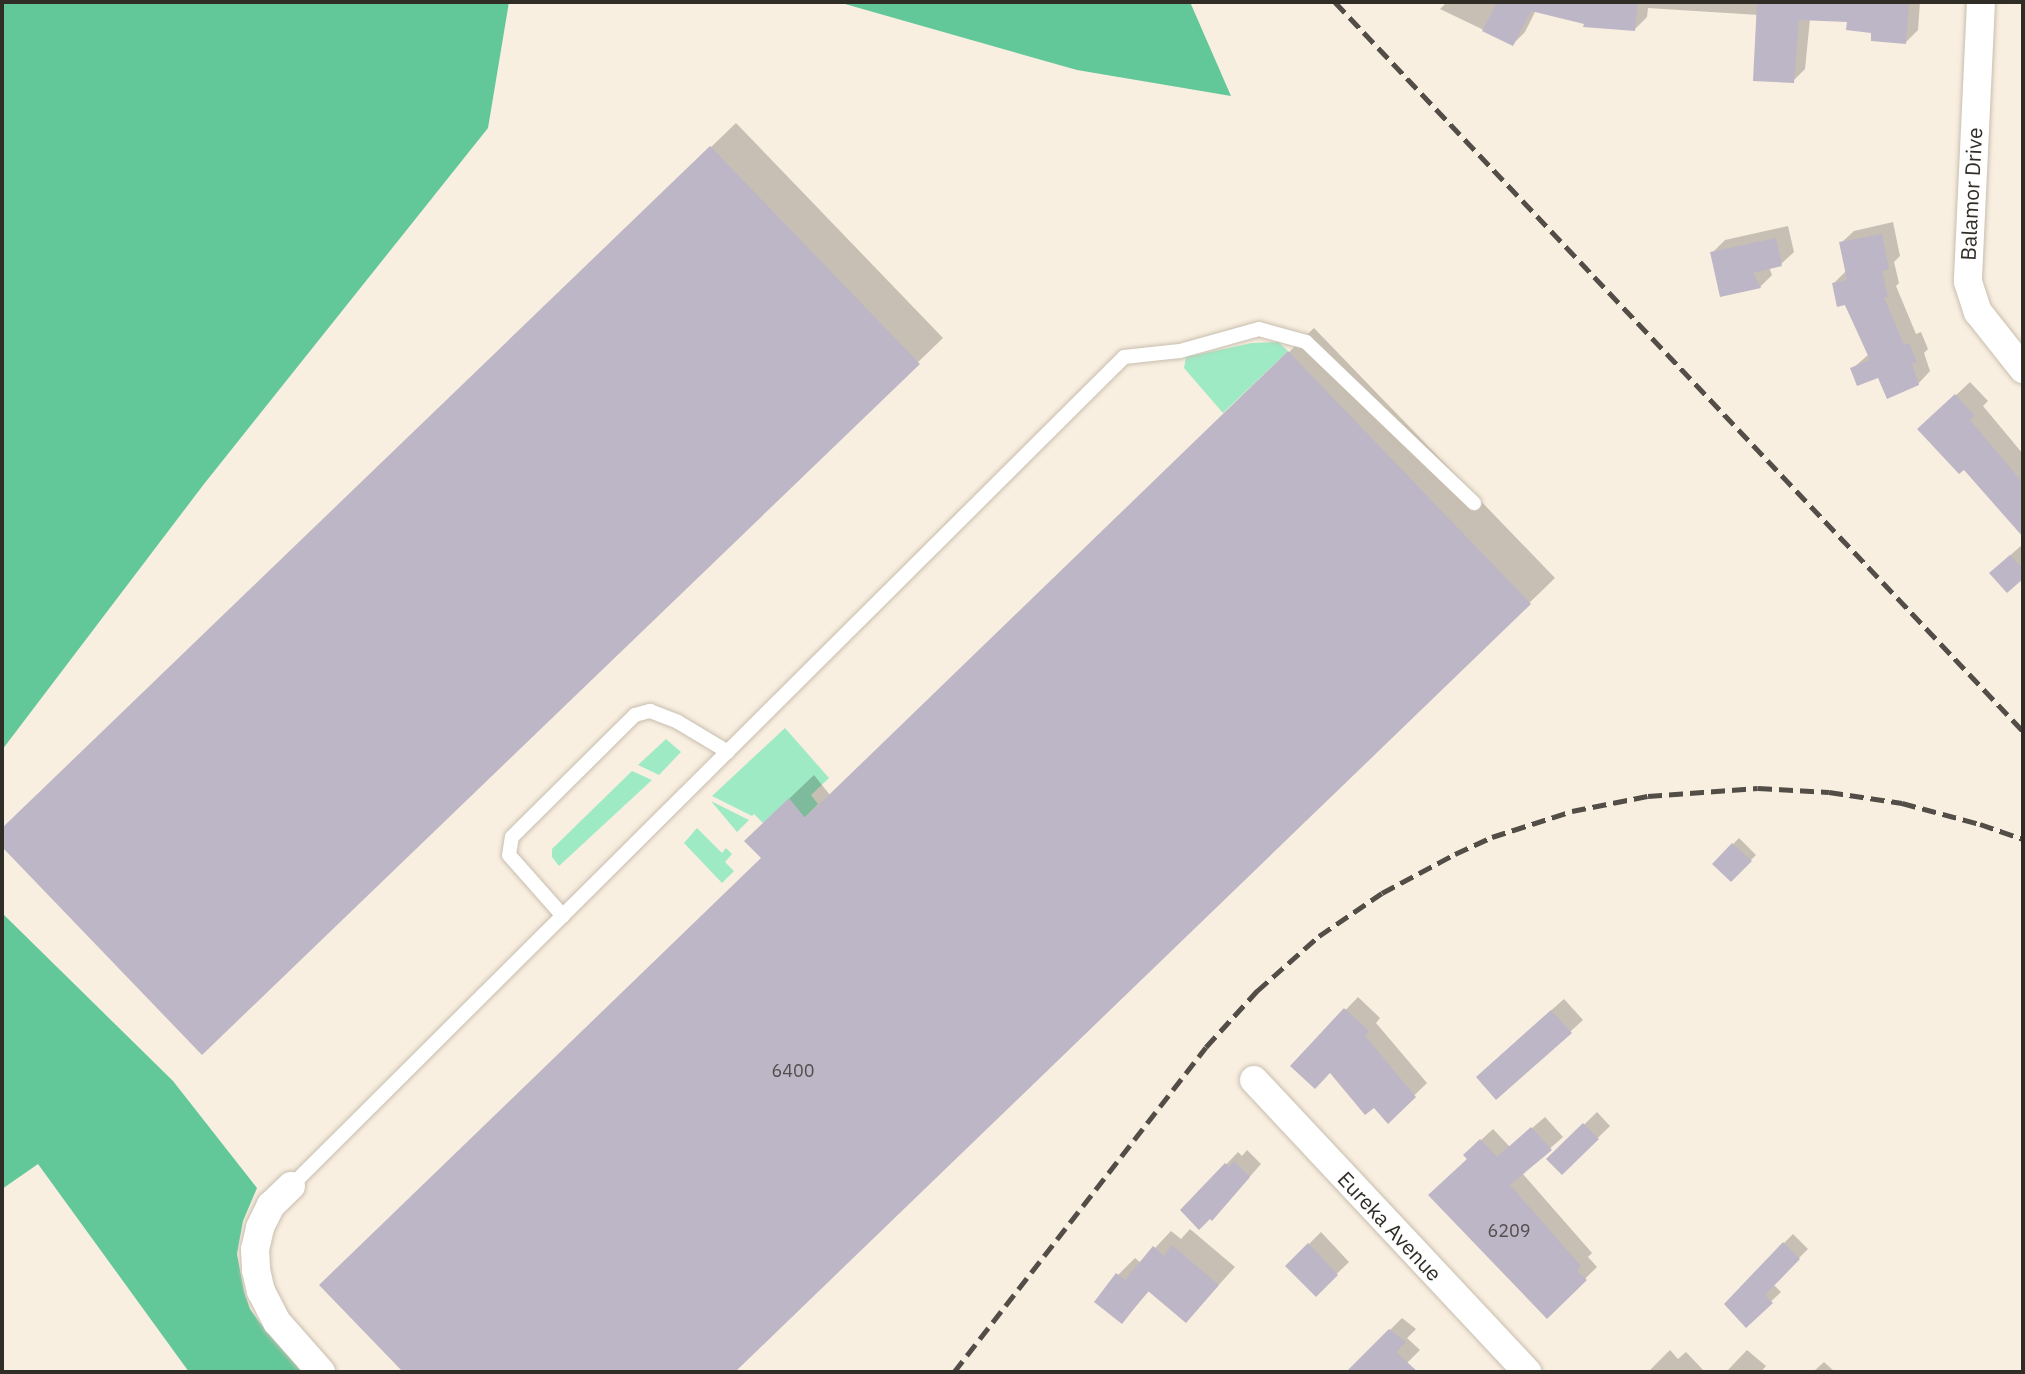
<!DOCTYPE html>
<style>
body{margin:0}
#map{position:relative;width:2025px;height:1374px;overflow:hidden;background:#f9efe0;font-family:"IBM Plex Sans",sans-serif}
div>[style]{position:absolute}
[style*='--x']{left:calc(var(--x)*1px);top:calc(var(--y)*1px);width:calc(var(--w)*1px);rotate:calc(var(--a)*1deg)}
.green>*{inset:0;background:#9eeac4}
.forest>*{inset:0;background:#62c799}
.shadow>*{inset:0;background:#0003}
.building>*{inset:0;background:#bdb6c6}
.roads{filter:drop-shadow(0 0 2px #c7beaf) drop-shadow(0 0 2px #c7beaf)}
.service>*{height:14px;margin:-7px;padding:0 7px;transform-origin:7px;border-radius:7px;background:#fff}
.minor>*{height:28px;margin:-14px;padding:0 14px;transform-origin:14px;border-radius:14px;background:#fff}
.rail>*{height:5px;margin-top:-2.5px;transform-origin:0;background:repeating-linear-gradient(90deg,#524d46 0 14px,transparent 0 21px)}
span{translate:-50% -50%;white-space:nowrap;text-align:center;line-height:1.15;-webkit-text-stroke:5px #fefefe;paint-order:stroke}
.number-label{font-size:18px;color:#534e4e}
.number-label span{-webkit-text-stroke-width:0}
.street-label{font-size:21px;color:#302c26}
.frame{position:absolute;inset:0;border:4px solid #302c26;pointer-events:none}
</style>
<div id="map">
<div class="green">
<div style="clip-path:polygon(1278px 342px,1288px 351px,1223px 413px,1184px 368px,1186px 357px,1252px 343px)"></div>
<div style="clip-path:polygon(785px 728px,829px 778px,811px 795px,818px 804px,804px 818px,789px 799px,763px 823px,754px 814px,752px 816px,712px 796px)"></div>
<div style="clip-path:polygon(666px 739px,681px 752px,659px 775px,638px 765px)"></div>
<div style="clip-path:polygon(632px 771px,652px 780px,559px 866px,552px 857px,552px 849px)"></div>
<div style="clip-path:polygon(711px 801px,749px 820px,737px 832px)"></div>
<div style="clip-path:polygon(697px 828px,722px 853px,726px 848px,732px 854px,725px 862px,734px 871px,722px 883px,684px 843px)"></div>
</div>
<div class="forest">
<div style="clip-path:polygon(2px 2px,509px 2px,488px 128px,204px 484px,2px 750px)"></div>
<div style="clip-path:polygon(838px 2px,1190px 2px,1231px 96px,1077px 70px)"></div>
<div style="clip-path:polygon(2px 913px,173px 1081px,257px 1188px,243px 1221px,237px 1254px,244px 1291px,250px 1309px,260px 1323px,305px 1372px,189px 1372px,38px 1164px,2px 1189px)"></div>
</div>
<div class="shadow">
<div style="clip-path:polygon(1447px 2px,1920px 2px,1918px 30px,1906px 42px,1849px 21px,1810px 19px,1805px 69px,1793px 81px,1759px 15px,1648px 8px,1647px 17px,1635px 29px,1586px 23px,1536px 10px,1525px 32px,1513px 44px,1440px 9px)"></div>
<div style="clip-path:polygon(736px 123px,943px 338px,202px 1053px,2px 845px,2px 830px)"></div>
<div style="clip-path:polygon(1893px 222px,1900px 256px,1894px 262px,1899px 283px,1896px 286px,1916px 334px,1921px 332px,1928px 349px,1924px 353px,1930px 371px,1918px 384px,1852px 369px,1869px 354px,1834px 283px,1847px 270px,1841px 243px,1854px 231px)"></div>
<div style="clip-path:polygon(1788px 226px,1794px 252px,1781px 264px,1769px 267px,1772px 275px,1760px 287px,1712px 253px,1725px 240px)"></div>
<div style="clip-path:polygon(1314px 328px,1555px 578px,732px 1372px,405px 1372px,321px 1285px,763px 857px,771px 816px,814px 775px,830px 795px)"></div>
<div style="clip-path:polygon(1970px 382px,1988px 401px,1983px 406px,2023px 454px,2023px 534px,1964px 467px,1934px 416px)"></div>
<div style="clip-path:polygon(2023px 544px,2023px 576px,2007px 591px,2005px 560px)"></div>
<div style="clip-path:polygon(1739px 838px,1756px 855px,1731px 880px,1714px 864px)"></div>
<div style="clip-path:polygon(1358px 997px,1380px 1018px,1376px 1023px,1427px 1083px,1388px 1121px,1374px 1105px,1330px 1071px,1292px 1066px)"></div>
<div style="clip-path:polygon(1564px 999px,1583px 1020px,1570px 1032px,1490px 1065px)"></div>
<div style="clip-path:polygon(1597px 1112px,1610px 1126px,1562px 1173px,1549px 1159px)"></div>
<div style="clip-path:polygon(1545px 1117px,1563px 1137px,1522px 1173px,1592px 1253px,1588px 1257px,1597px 1267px,1547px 1316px,1465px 1155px,1493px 1129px,1510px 1147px)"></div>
<div style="clip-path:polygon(1247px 1150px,1261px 1164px,1224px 1206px,1183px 1210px,1238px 1152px,1242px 1156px)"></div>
<div style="clip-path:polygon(1190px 1229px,1235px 1267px,1186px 1321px,1150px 1290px,1122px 1322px,1118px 1275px,1135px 1258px,1141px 1263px,1171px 1231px,1181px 1239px)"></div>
<div style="clip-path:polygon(1321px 1232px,1349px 1262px,1316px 1294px,1287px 1266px)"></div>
<div style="clip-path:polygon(1793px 1234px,1808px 1249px,1773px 1284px,1781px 1292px,1746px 1325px,1762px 1265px)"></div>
<div style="clip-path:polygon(1402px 1318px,1416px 1329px,1407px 1338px,1420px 1350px,1398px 1372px,1348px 1372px)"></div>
<div style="clip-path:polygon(1670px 1350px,1678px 1359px,1686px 1352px,1705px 1372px,1648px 1372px)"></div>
<div style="clip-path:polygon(1747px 1350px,1766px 1366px,1761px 1372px,1726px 1372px)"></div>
<div style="clip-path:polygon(1824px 1362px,1835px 1372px,1813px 1372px)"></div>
</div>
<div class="building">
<div style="clip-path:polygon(1497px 2px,1638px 2px,1635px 31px,1583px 27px,1584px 24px,1531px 11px,1513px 46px,1482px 31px)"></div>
<div style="clip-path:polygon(1757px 2px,1909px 2px,1906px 44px,1871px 41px,1871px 33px,1846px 30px,1847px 22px,1799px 20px,1794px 83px,1753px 81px)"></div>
<div style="clip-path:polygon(710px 146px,920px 364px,202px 1055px,2px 847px,2px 828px)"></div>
<div style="clip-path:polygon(1882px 234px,1889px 269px,1882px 271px,1888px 297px,1884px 297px,1904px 345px,1909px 343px,1917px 362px,1912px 364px,1919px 385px,1887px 399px,1878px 378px,1857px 386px,1850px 368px,1870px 360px,1845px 305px,1837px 307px,1832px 283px,1847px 280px,1839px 242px)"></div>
<div style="clip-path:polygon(1776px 238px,1782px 266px,1753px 273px,1761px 288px,1720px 297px,1710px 252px)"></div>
<div style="clip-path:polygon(1288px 351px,1531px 604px,735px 1372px,403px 1372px,319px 1285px,761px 858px,744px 841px,789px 798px,805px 818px)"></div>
<div style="clip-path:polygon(1955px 394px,1975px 416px,1970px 420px,2023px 483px,2023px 537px,1964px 470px,1959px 474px,1917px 429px)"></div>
<div style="clip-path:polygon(2010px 555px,2023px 569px,2023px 579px,2007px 593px,1989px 573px)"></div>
<div style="clip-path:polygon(1732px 843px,1752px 861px,1731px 882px,1712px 864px)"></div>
<div style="clip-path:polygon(1344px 1008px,1369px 1031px,1365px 1036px,1416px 1097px,1388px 1124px,1374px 1108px,1365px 1115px,1330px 1073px,1315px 1089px,1290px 1066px)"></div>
<div style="clip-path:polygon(1551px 1010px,1572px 1033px,1496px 1100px,1476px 1077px)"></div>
<div style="clip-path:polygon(1583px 1123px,1599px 1139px,1562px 1175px,1546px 1159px)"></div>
<div style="clip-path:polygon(1531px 1127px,1552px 1150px,1510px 1185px,1581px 1266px,1577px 1271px,1587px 1280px,1547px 1319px,1428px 1195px,1467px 1159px,1463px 1155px,1480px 1139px,1497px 1157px)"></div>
<div style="clip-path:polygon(1234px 1161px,1250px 1177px,1212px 1221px,1210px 1219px,1199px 1230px,1180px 1210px,1225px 1163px,1229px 1167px)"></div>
<div style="clip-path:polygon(1783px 1242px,1800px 1259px,1765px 1295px,1773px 1303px,1746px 1328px,1724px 1304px)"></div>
<div style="clip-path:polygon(1308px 1243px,1338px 1275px,1316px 1297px,1285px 1266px)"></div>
<div style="clip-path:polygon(1172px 1245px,1219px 1285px,1186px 1323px,1148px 1291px,1122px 1324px,1094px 1302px,1116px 1273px,1125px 1280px,1153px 1246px,1164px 1256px)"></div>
<div style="clip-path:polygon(1389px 1329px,1406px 1342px,1396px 1352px,1418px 1372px,1346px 1372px)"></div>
</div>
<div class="roads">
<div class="service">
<div style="--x:563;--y:916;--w:81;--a:-131.5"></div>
<div style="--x:509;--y:855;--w:18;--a:-81"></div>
<div style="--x:512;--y:837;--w:173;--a:-44.8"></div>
<div style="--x:635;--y:715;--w:16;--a:-15"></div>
<div style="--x:650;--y:711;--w:30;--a:21"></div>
<div style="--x:678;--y:722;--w:58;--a:31"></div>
<div style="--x:291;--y:1186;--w:1175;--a:-44.86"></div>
<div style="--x:1124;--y:357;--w:56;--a:-6.1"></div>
<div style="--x:1180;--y:351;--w:82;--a:-15.6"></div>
<div style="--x:1259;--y:329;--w:49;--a:15.5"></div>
<div style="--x:1306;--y:342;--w:233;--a:43.8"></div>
</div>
<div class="minor">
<div style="--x:1981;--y:2;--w:280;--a:92.7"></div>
<div style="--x:1968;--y:282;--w:32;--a:72"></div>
<div style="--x:1978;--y:312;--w:73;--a:51.7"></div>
<div style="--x:1254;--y:1080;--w:400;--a:46.9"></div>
<div style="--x:291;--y:1186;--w:28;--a:136"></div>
<div style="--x:271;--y:1205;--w:25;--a:116"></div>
<div style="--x:260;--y:1228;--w:22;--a:103"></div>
<div style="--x:255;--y:1249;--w:21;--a:87"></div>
<div style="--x:256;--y:1270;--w:22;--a:77"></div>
<div style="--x:261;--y:1291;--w:35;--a:63"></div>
<div style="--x:277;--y:1322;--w:67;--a:48.7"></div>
</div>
</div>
<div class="rail">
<div style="--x:1335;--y:2;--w:1002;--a:46.66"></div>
<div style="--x:954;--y:1372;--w:411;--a:-52.2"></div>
<div style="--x:1206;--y:1047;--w:76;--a:-47.7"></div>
<div style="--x:1257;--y:991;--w:83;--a:-41.6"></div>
<div style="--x:1319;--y:936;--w:76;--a:-34.3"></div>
<div style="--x:1382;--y:893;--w:83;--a:-28.1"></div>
<div style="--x:1455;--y:854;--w:41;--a:-24.7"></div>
<div style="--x:1492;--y:837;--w:84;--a:-18"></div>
<div style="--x:1572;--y:811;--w:77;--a:-11.2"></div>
<div style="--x:1648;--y:796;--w:110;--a:-4.2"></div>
<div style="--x:1758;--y:788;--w:71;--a:3.2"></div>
<div style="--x:1829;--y:792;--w:74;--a:8.6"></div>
<div style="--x:1902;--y:803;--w:81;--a:15.1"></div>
<div style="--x:1980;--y:824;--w:46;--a:19.2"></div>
</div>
<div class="number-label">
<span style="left:793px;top:1071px">6400</span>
<span style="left:1509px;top:1231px">6209</span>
</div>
<div class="street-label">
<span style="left:1971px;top:194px;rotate:-87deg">Balamor Drive</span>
<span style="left:1390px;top:1226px;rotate:47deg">Eureka Avenue</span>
</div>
<div class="frame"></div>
</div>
